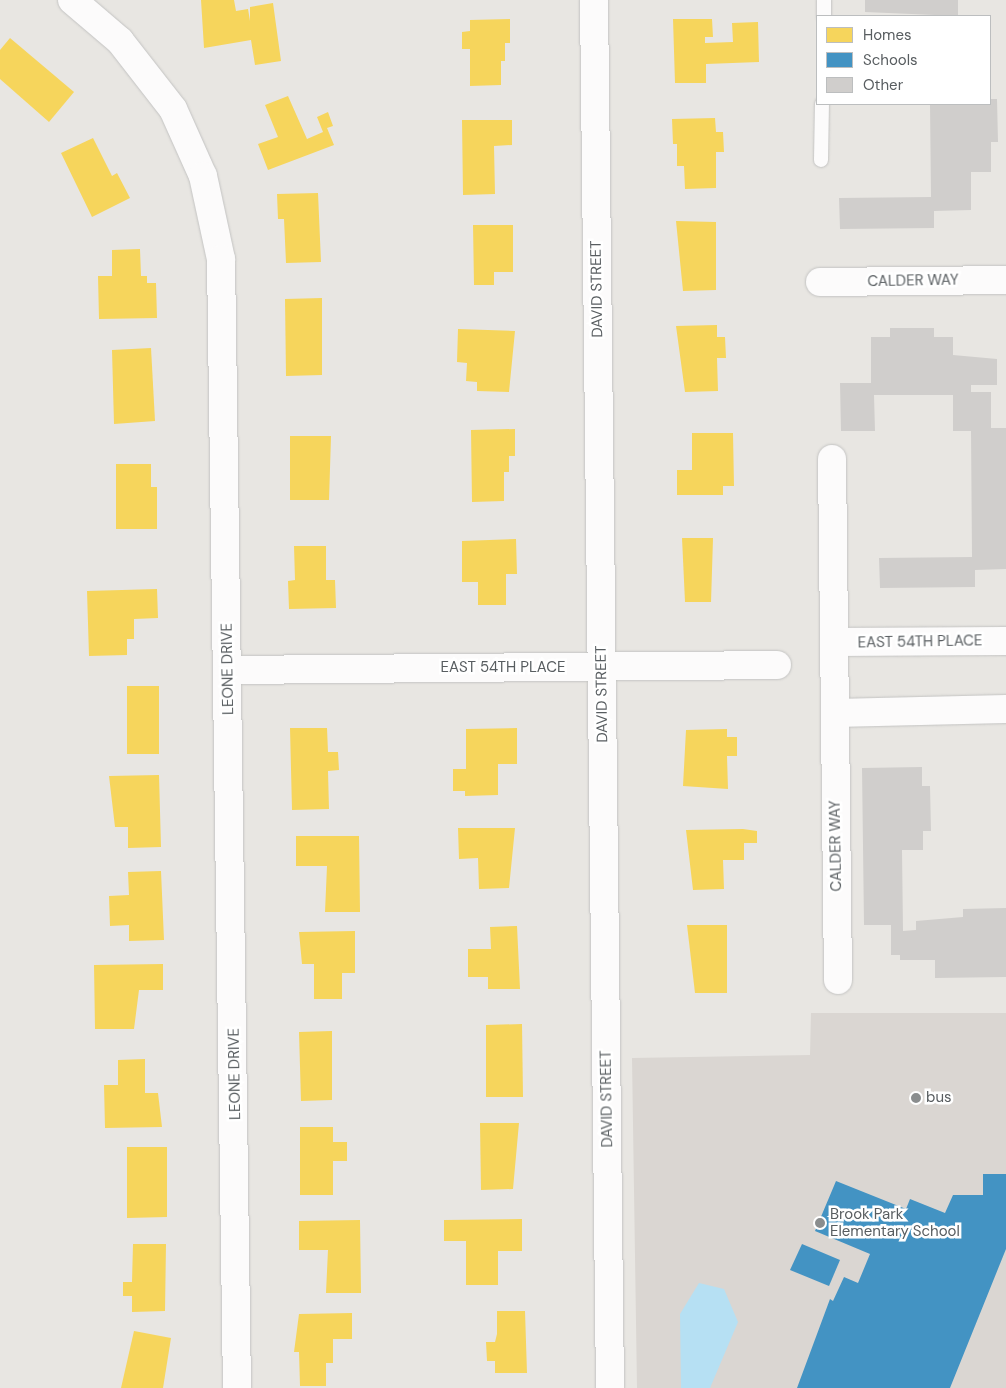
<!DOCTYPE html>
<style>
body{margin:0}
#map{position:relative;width:1006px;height:1388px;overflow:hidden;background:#e8e6e2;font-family:"DM Sans",sans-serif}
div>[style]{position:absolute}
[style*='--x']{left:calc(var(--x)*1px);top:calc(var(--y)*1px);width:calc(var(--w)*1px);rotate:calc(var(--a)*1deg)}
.education>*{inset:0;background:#dad6d2}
.water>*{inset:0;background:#b6e0f3}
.homes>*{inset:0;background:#f6d55c}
.schools>*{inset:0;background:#4393c3}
.building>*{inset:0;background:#d0cecc}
.roads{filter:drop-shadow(0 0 1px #c3c3c2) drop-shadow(0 0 1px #c3c3c2)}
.lane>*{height:14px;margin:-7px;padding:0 7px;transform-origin:7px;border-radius:7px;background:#fcfbfb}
.street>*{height:28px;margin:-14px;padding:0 14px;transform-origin:14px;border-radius:14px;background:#fcfbfb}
.dots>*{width:14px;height:14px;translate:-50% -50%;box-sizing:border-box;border:2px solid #fff;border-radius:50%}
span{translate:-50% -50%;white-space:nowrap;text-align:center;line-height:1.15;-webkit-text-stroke:5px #fff;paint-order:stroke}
.street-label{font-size:15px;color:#585d60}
.poi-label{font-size:15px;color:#585d60}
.left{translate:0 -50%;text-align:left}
.legend{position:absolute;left:816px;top:15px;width:175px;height:90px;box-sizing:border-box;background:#fff;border:1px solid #bcbebf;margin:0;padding:6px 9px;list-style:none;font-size:15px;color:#585d60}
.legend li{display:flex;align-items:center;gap:10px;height:25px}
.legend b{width:25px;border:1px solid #bcbebf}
</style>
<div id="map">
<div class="education">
<div style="clip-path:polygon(811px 1013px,1006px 1013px,1006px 1388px,637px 1388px,632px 1058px,810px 1055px)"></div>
</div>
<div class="water">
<div style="clip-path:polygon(699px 1283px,724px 1289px,738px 1322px,710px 1388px,681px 1388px,680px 1314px)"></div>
</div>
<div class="homes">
<div style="clip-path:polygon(201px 0,234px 0,236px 11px,248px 9px,250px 21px,250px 7px,273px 3px,281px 61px,255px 65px,251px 40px,204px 48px)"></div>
<div style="clip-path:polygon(510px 19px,510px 43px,505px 43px,505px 61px,501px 61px,501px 85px,470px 86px,470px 49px,462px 49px,462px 32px,470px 31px,470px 20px)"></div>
<div style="clip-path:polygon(673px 19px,712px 19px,713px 37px,705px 37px,705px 43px,733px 42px,732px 23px,758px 22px,759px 62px,706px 64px,706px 83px,675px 83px)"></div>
<div style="clip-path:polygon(10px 38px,74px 92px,49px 122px,0 79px,0 50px)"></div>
<div style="clip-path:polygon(288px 96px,307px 139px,323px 132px,317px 117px,328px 112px,333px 126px,327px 128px,334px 145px,268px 170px,258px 144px,278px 137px,265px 105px)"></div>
<div style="clip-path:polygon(715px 118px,716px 132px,723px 132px,724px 152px,716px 152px,716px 188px,685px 189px,684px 166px,677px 166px,677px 144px,673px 144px,672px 119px)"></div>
<div style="clip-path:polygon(462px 120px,512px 120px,512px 145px,494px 146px,495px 194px,463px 195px)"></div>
<div style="clip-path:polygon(93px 138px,112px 176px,117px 173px,130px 198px,92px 217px,61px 153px)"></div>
<div style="clip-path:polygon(318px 193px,321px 262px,286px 263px,284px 219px,278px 219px,277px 194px)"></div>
<div style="clip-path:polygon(676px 221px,716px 222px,716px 290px,683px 291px)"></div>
<div style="clip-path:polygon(473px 225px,513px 225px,513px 272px,494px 272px,494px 285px,474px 285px)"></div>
<div style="clip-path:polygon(140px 249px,141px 276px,147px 276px,147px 283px,156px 283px,157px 318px,99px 319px,98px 276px,112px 276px,112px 250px)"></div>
<div style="clip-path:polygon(322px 298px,322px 375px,286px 376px,285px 299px)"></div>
<div style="clip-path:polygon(717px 325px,717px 337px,725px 337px,726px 358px,717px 358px,718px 391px,685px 392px,676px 326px)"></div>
<div style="clip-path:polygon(458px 329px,515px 331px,509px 392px,477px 391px,477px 382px,466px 381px,467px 363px,457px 362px)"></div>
<div style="clip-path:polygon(151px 348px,155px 421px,114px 424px,112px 350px)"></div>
<div style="clip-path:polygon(515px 429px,515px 456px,509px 456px,509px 472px,504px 472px,504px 501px,472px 502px,471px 430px)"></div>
<div style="clip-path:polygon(692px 433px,733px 433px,734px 486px,723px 486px,723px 495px,677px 495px,677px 470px,692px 470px)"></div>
<div style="clip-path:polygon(290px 436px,331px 436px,329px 500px,290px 500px)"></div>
<div style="clip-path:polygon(116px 464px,151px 464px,151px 487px,157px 487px,157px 529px,116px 529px)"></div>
<div style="clip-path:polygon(682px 538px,713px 538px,711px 602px,685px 602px)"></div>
<div style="clip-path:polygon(516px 539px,517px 574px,506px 574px,506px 605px,478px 605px,478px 582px,462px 582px,462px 541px)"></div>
<div style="clip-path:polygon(294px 546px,326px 546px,326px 580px,335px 580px,336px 608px,289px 609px,288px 581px,295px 580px)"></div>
<div style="clip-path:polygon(157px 589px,158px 618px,134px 619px,134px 639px,127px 639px,127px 655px,89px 656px,87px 591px)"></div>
<div style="clip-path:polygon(127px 686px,159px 686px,159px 754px,127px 754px)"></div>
<div style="clip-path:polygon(290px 728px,327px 728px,328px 752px,338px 752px,339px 770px,328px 771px,329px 809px,292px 810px)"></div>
<div style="clip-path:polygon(517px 728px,517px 764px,498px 764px,498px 795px,465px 796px,465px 791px,453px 791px,453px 769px,466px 769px,466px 729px)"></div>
<div style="clip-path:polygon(727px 729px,727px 737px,737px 737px,737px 756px,727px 756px,728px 789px,683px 786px,686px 730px)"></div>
<div style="clip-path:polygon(159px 775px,161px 847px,128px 848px,128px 827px,115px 827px,109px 776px)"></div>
<div style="clip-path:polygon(458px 828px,515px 828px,509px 888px,479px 889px,478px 858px,459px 859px)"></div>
<div style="clip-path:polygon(743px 829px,757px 831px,757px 843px,744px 843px,744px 860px,723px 860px,724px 889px,693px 890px,686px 830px)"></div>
<div style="clip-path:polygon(296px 836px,359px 836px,360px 912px,325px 912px,327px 866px,296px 866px)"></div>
<div style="clip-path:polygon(161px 871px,164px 940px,129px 941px,129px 925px,110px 926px,109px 896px,129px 895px,128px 872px)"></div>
<div style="clip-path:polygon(687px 925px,727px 925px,727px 993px,695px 993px)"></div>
<div style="clip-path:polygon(517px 926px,520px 989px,488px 989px,488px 977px,468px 977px,468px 949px,491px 949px,490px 927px)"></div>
<div style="clip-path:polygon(355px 931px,355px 973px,342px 973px,342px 999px,314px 999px,314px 964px,302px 964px,299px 932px)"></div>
<div style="clip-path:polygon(163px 964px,163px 990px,139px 990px,134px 1029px,95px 1029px,94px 965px)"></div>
<div style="clip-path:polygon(522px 1024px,523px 1097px,486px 1097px,486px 1025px)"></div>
<div style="clip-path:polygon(332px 1031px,332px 1100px,301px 1101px,299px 1032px)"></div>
<div style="clip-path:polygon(145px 1059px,145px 1093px,158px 1093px,162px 1127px,105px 1128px,104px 1085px,118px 1085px,118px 1060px)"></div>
<div style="clip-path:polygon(480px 1123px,519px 1123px,513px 1189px,481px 1190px)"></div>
<div style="clip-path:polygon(300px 1127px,333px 1127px,333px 1142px,347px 1142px,347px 1161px,333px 1161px,333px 1195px,300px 1195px)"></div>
<div style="clip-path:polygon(127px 1147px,167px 1147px,167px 1217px,127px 1218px)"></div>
<div style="clip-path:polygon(522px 1219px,522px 1251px,498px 1251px,498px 1285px,466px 1285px,466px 1241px,444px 1241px,444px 1220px)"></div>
<div style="clip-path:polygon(360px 1220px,361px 1293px,326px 1293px,328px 1250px,299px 1250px,299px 1221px)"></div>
<div style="clip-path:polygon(133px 1244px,166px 1244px,165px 1311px,132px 1312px,132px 1296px,123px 1296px,123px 1282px,132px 1282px)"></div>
<div style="clip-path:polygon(497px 1311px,525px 1311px,527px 1373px,495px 1373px,495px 1361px,487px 1361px,486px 1342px,495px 1342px,497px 1334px)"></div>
<div style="clip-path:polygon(352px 1313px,352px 1339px,333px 1339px,333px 1363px,326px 1363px,326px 1386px,300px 1386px,299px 1352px,294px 1352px,299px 1314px)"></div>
<div style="clip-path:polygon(134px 1331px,171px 1338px,163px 1388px,121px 1388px)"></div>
</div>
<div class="schools">
<div style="clip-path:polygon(983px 1174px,1006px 1174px,1006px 1249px,950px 1388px,797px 1388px,830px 1299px,833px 1301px,844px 1277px,858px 1283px,870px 1254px,815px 1231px,836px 1181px,906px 1209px,910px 1199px,945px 1213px,953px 1195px,983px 1195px)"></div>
<div style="clip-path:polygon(802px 1244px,840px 1260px,829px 1286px,790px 1270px)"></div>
</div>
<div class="building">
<div style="clip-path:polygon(865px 0,958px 0,958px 16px,865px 12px)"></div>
<div style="clip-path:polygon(990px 99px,997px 99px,998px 142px,991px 142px,991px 172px,971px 172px,971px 210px,934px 211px,934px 228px,840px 229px,839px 198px,931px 197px,930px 104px,990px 104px)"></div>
<div style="clip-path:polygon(890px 328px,934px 328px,934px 337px,953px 337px,953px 355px,997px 359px,997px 385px,971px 385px,971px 392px,991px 392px,991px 428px,1006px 428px,1006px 569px,975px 570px,975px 587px,880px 588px,879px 558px,972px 557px,971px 431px,953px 431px,953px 395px,874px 395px,875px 431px,841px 431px,840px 383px,871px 383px,871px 337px,890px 337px)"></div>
<div style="clip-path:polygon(922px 767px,922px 786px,930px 786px,931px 831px,923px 831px,923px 850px,902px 850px,903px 931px,916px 930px,916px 921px,963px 917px,963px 909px,1006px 908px,1006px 977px,935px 978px,935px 960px,900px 960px,900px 955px,891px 955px,891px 925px,864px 925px,862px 768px)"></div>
</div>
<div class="roads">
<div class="lane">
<div style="--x:824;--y:16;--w:16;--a:-90"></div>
<div style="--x:821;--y:160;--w:56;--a:-89"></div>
</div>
<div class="street">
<div style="--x:72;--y:0;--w:63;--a:40.5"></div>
<div style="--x:120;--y:41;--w:86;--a:52.1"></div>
<div style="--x:173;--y:109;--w:73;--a:65.9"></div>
<div style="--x:203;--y:176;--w:85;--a:77.8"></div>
<div style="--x:221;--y:259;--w:1129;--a:89.19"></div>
<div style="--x:594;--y:0;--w:1388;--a:89.34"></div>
<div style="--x:820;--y:282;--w:186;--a:-0.6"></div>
<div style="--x:832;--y:459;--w:521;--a:89.34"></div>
<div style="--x:834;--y:642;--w:172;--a:-0.3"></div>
<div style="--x:229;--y:670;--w:548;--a:-0.52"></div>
<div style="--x:835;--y:713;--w:171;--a:-1.3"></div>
</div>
</div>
<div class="dots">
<div style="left:916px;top:1098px;background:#8a8d8e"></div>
<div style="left:820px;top:1223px;background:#8a8d8e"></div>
</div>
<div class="street-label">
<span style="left:913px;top:281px;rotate:-1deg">CALDER WAY</span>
<span style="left:597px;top:289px;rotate:-91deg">DAVID STREET</span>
<span style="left:920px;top:642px;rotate:-1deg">EAST 54TH PLACE</span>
<span style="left:503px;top:668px">EAST 54TH PLACE</span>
<span style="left:228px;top:669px;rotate:-91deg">LEONE DRIVE</span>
<span style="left:602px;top:694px;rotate:-91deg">DAVID STREET</span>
<span style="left:836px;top:846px;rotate:-91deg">CALDER WAY</span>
<span style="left:235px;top:1074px;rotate:-91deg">LEONE DRIVE</span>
<span style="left:607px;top:1099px;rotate:-91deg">DAVID STREET</span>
</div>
<div class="poi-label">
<span class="left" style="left:926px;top:1098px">bus</span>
<span class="left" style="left:830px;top:1223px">Brook Park<br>Elementary School</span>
</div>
<ul class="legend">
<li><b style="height:14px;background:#f6d55c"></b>Homes</li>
<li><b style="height:14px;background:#4393c3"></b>Schools</li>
<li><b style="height:14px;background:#d0cecc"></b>Other</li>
</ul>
</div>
